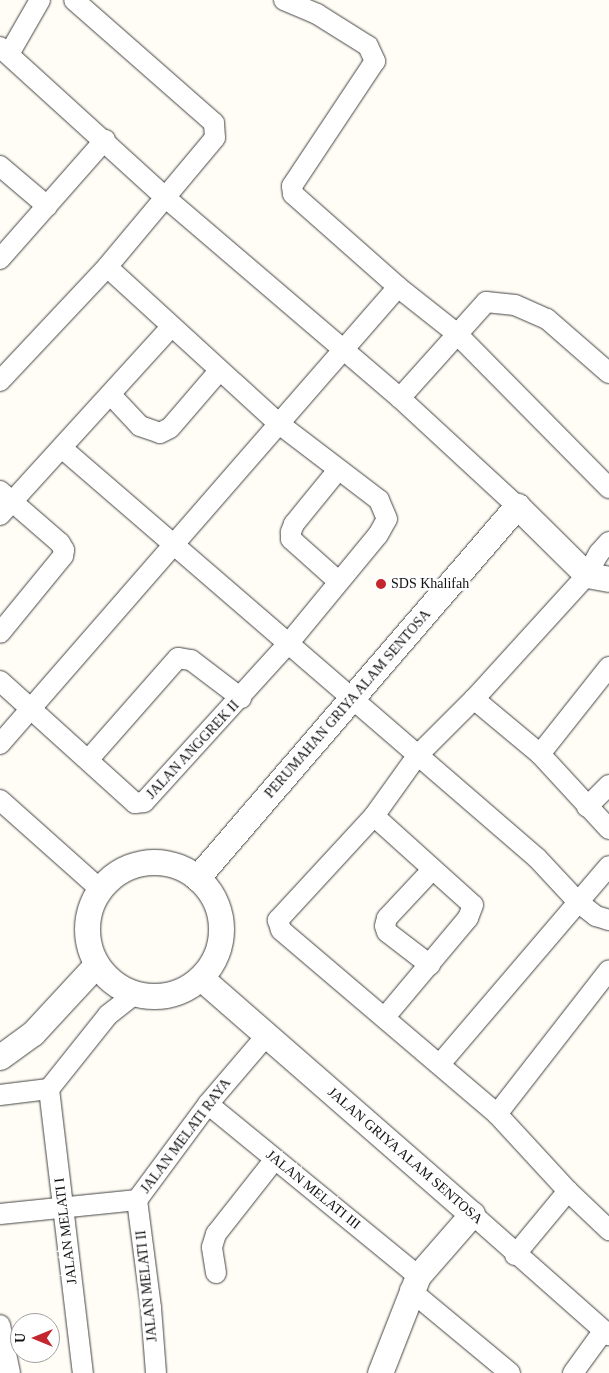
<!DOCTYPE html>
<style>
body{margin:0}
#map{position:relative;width:609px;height:1373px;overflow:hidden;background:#fffdf5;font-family:Georgia,serif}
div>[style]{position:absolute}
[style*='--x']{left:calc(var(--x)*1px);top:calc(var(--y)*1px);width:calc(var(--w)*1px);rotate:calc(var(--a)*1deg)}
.roads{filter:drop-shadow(0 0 1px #444) drop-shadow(0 0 1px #444)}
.minor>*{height:20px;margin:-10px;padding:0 10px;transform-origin:10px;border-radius:10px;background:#fff}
.tertiary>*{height:25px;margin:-12.5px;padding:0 12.5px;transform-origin:12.5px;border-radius:12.5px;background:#fff}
.tertiary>.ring{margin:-12.5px;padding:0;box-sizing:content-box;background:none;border:25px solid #fff;border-radius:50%}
.dots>*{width:14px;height:14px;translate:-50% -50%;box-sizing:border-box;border:2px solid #fff;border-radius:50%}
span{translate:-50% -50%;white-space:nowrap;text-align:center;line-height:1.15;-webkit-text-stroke:5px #fff;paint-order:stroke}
.poi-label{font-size:14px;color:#111}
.left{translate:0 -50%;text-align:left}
.street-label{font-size:14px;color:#111}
.north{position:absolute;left:10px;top:1313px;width:50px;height:50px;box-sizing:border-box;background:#fff;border:1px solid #a0a0a0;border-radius:50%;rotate:270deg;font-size:14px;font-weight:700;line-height:20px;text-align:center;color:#111}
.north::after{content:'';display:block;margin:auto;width:18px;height:22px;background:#c4262e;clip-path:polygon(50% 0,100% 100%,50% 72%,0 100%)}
</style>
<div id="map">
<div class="roads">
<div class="minor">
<div style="--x:284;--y:0;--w:36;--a:23"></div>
<div style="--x:317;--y:14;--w:60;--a:32.1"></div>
<div style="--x:368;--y:46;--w:17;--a:65"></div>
<div style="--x:375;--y:61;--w:150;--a:123.6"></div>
<div style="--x:292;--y:186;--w:8;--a:83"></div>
<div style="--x:293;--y:194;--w:140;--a:41.5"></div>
<div style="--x:398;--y:287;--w:74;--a:38.4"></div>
<div style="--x:456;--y:333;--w:218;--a:45.4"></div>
<div style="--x:0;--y:47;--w:224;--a:42.3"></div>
<div style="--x:166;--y:198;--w:308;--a:40.5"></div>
<div style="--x:400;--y:398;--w:159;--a:42.7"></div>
<div style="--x:9;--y:54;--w:62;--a:-60.1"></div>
<div style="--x:0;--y:166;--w:62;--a:40.4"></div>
<div style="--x:0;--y:259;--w:159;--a:-48.6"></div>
<div style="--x:0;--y:381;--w:156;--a:-46.8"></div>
<div style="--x:107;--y:267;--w:168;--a:-50.1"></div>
<div style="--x:215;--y:138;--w:15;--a:-94"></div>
<div style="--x:214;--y:123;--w:186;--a:-138.7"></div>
<div style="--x:111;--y:395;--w:42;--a:46.9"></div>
<div style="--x:140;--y:426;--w:21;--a:19"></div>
<div style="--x:160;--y:433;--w:11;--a:-27"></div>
<div style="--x:170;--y:428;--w:75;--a:-49.3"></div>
<div style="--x:400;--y:398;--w:129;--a:-48.1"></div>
<div style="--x:486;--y:302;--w:29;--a:6"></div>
<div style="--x:515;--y:305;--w:35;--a:24"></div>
<div style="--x:547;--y:319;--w:82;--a:41.1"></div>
<div style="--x:63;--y:449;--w:626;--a:40.79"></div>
<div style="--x:537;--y:858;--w:60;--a:47"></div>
<div style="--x:578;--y:902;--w:23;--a:38"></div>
<div style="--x:596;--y:916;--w:14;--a:17"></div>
<div style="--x:338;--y:470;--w:70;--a:129.2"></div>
<div style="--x:294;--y:524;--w:9;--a:111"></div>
<div style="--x:291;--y:532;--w:7;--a:90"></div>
<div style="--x:291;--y:539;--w:63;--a:41.8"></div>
<div style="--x:0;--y:491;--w:79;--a:40.9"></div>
<div style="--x:60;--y:543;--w:8;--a:60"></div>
<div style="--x:64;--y:550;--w:6;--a:99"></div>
<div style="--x:63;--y:556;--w:99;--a:129.3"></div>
<div style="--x:0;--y:515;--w:254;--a:-47.7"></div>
<div style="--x:609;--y:542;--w:15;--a:132"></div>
<div style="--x:599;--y:553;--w:25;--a:119"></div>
<div style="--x:587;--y:575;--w:168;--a:132.3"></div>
<div style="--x:474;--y:699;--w:81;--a:135"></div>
<div style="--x:417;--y:756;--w:74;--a:125.6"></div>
<div style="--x:374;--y:816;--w:142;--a:132.7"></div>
<div style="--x:278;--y:920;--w:10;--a:73"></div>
<div style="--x:281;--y:930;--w:284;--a:40.4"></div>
<div style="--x:497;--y:1114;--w:105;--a:47.3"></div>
<div style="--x:568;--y:1191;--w:57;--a:43.6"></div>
<div style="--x:0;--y:681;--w:182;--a:42.1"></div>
<div style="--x:135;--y:803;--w:9;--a:-6"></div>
<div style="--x:144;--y:802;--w:214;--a:-47.7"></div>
<div style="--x:288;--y:644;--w:141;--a:-50.5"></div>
<div style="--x:378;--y:535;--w:18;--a:-61"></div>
<div style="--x:387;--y:519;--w:21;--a:-113"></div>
<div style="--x:379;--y:500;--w:127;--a:-142.7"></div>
<div style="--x:278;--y:423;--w:231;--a:-137.6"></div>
<div style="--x:474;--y:699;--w:86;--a:39.8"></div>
<div style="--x:540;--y:754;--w:102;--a:47.4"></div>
<div style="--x:0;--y:744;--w:606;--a:-48.95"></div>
<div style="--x:540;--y:754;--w:111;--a:-51.6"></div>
<div style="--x:88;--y:760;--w:136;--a:-48.6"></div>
<div style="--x:178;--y:658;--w:13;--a:9"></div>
<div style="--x:191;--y:660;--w:63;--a:37.2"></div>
<div style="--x:0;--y:800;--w:134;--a:41.7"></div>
<div style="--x:587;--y:807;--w:31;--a:-45"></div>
<div style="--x:374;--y:816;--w:133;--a:42"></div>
<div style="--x:473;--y:905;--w:14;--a:111"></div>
<div style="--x:468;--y:918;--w:129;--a:130"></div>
<div style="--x:430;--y:965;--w:54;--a:-142.5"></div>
<div style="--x:387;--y:932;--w:6;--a:-108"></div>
<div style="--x:385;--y:926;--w:8;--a:-76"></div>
<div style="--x:387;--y:918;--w:64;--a:-46.9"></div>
<div style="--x:440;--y:1064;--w:260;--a:-49.5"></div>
<div style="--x:49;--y:1089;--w:286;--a:83.2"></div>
<div style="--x:0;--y:1095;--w:49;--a:-7"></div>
<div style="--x:49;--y:1089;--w:95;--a:-51.4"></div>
<div style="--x:108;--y:1015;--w:33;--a:-38"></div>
<div style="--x:208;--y:1104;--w:271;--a:39.3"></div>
<div style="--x:497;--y:1114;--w:182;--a:-52.1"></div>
<div style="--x:137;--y:1200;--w:109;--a:82.6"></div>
<div style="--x:151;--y:1308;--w:65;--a:85.6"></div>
<div style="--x:0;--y:1214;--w:138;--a:-5.8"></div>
<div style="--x:137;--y:1200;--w:119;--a:-53.5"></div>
<div style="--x:208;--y:1104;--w:91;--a:-49.5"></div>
<div style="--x:472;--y:1214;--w:183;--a:41.5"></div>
<div style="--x:515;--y:1255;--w:83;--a:-50.4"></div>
<div style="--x:216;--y:1273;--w:26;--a:-99"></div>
<div style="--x:212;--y:1247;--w:14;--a:-73"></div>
<div style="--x:216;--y:1234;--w:95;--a:-51.8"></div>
<div style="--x:410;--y:1290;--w:130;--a:39.7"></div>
<div style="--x:0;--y:1325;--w:49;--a:78.2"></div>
<div style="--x:573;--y:1373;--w:49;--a:-54.1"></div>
</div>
<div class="tertiary">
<div class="ring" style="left:87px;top:862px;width:109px;height:109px"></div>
<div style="--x:197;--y:878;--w:491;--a:-49.3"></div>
<div style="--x:517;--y:506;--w:98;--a:44.6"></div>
<div style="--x:587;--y:575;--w:22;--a:10"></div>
<div style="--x:201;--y:978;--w:359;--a:41.1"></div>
<div style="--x:472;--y:1214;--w:82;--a:131.1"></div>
<div style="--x:418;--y:1276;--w:104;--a:111.4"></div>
<div style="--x:0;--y:1057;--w:41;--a:-36"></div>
<div style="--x:33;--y:1033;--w:93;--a:-47.2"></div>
</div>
</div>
<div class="dots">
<div style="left:381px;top:584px;background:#c4262e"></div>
</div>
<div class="poi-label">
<span class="left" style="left:391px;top:584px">SDS Khalifah</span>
</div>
<div class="street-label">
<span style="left:348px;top:704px;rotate:-49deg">PERUMAHAN GRIYA ALAM SENTOSA</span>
<span style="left:193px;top:750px;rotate:-47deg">JALAN ANGGREK II</span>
<span style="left:186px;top:1136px;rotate:-53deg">JALAN MELATI RAYA</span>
<span style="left:405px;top:1156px;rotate:41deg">JALAN GRIYA ALAM SENTOSA</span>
<span style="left:313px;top:1190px;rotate:39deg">JALAN MELATI III</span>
<span style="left:66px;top:1231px;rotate:-97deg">JALAN MELATI I</span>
<span style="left:147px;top:1286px;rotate:-96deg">JALAN MELATI II</span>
</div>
<div class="north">U</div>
</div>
